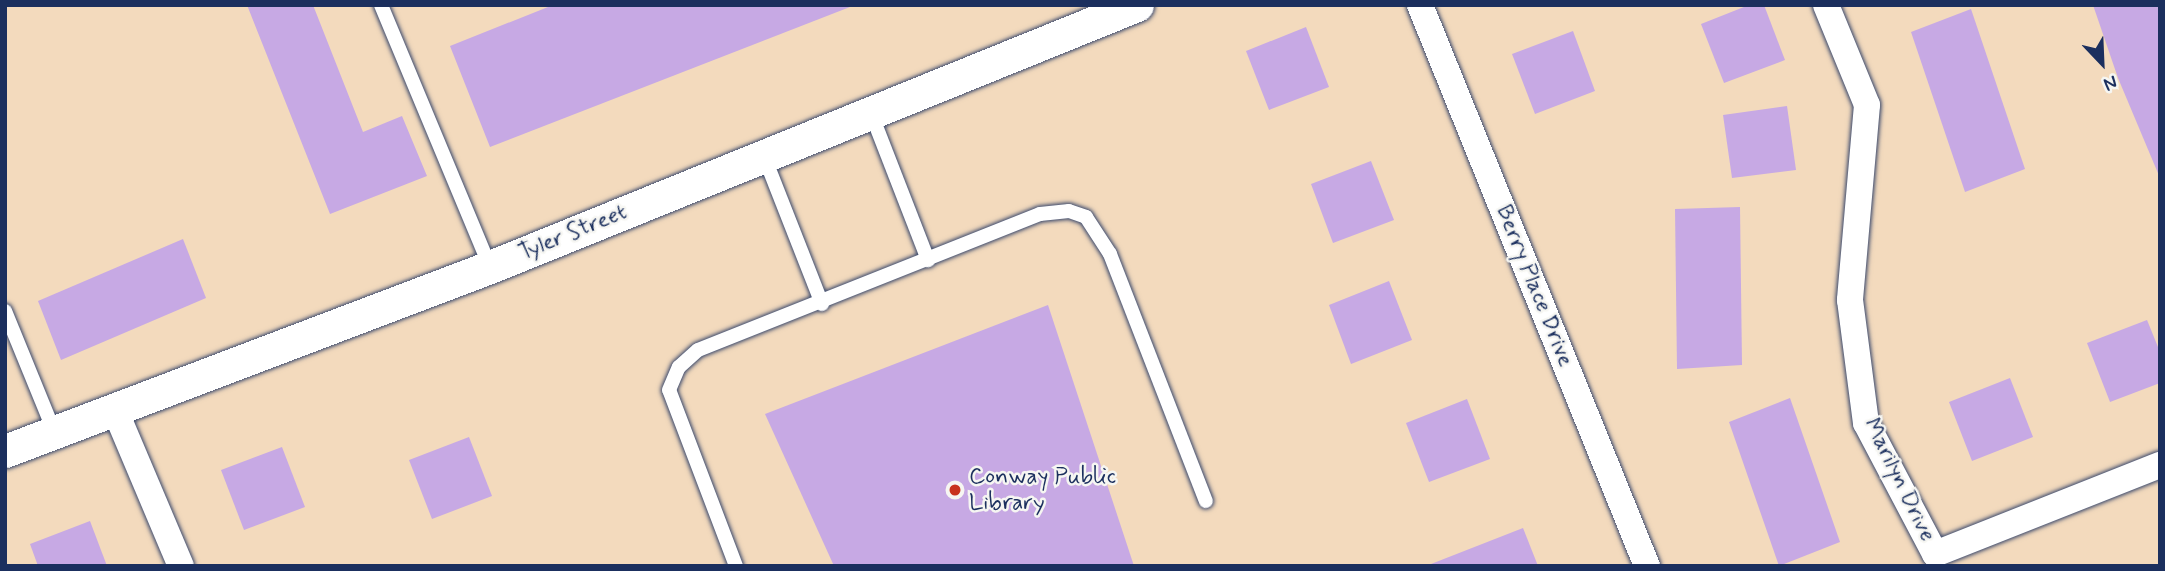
<!DOCTYPE html>
<style>
body{margin:0}
#map{position:relative;width:2165px;height:571px;overflow:hidden;background:#f3dabd;font-family:Mynerve,sans-serif}
div>[style]{position:absolute}
[style*='--x']{left:calc(var(--x)*1px);top:calc(var(--y)*1px);width:calc(var(--w)*1px);rotate:calc(var(--a)*1deg)}
.building>*{inset:0;background:#c7a9e4}
.roads{filter:drop-shadow(0 0 2px #3b496c) drop-shadow(0 0 2px #3b496c)}
.service>*{height:14px;margin:-7px;padding:0 7px;transform-origin:7px;border-radius:7px;background:#fff}
.minor>*{height:26px;margin:-13px;padding:0 13px;transform-origin:13px;border-radius:13px;background:#fff}
.tertiary>*{height:33px;margin:-16.5px;padding:0 16.5px;transform-origin:16.5px;border-radius:16.5px;background:#fff}
.dots>*{width:19px;height:19px;translate:-50% -50%;box-sizing:border-box;border:4px solid #f6f6f2;border-radius:50%}
span{translate:-50% -50%;white-space:nowrap;text-align:center;line-height:1.15;-webkit-text-stroke:5px #f6f6f2;paint-order:stroke}
.street-label{font-size:23px;color:#1b2f5e}
.poi-label{font-size:23px;color:#1b2f5e}
.left{translate:0 -50%;text-align:left}
.frame{position:absolute;inset:0;border:7px solid #1b2f5e;pointer-events:none}
.north{position:absolute;left:2067px;top:28px;width:70px;height:70px;-webkit-text-stroke:5px #f6f6f2;paint-order:stroke;rotate:157deg;font-size:19px;font-weight:700;line-height:28px;text-align:center;color:#1b2f5e}
.north::after{content:'';display:block;margin:auto;width:24px;height:32px;background:#1b2f5e;clip-path:polygon(50% 0,100% 100%,50% 72%,0 100%)}
</style>
<div id="map">
<div class="building">
<div style="clip-path:polygon(247px 5px,313px 5px,363px 132px,402px 116px,427px 176px,330px 214px)"></div>
<div style="clip-path:polygon(553px 5px,849px 5px,850px 7px,490px 147px,450px 46px)"></div>
<div style="clip-path:polygon(1749px 5px,1764px 5px,1785px 60px,1724px 83px,1701px 24px)"></div>
<div style="clip-path:polygon(2093px 5px,2160px 5px,2160px 178px,2118px 78px)"></div>
<div style="clip-path:polygon(1971px 9px,2025px 169px,1965px 192px,1911px 32px)"></div>
<div style="clip-path:polygon(1306px 27px,1329px 87px,1269px 110px,1246px 51px)"></div>
<div style="clip-path:polygon(1573px 31px,1595px 91px,1535px 114px,1512px 54px)"></div>
<div style="clip-path:polygon(1787px 106px,1796px 170px,1732px 178px,1723px 115px)"></div>
<div style="clip-path:polygon(1371px 161px,1394px 220px,1333px 243px,1311px 184px)"></div>
<div style="clip-path:polygon(1740px 207px,1742px 365px,1677px 369px,1675px 209px)"></div>
<div style="clip-path:polygon(183px 239px,206px 298px,61px 360px,38px 301px)"></div>
<div style="clip-path:polygon(1389px 281px,1412px 340px,1351px 364px,1329px 305px)"></div>
<div style="clip-path:polygon(1048px 305px,1134px 566px,834px 566px,765px 414px)"></div>
<div style="clip-path:polygon(2147px 320px,2160px 352px,2160px 383px,2110px 402px,2087px 343px)"></div>
<div style="clip-path:polygon(2010px 378px,2033px 437px,1972px 461px,1949px 402px)"></div>
<div style="clip-path:polygon(1790px 398px,1840px 542px,1779px 566px,1729px 422px)"></div>
<div style="clip-path:polygon(1467px 399px,1490px 459px,1429px 482px,1406px 423px)"></div>
<div style="clip-path:polygon(469px 437px,492px 496px,432px 519px,409px 460px)"></div>
<div style="clip-path:polygon(282px 447px,305px 507px,244px 530px,221px 470px)"></div>
<div style="clip-path:polygon(90px 521px,107px 566px,38px 566px,30px 544px)"></div>
<div style="clip-path:polygon(1523px 528px,1538px 566px,1431px 566px,1431px 564px)"></div>
</div>
<div class="roads">
<div class="service">
<div style="--x:381;--y:5;--w:284;--a:67.4"></div>
<div style="--x:871;--y:113;--w:158;--a:68.8"></div>
<div style="--x:764;--y:156;--w:159;--a:68.6"></div>
<div style="--x:5;--y:311;--w:130;--a:67.8"></div>
<div style="--x:736;--y:566;--w:188;--a:-110.8"></div>
<div style="--x:669;--y:390;--w:25;--a:-67"></div>
<div style="--x:679;--y:367;--w:25;--a:-42"></div>
<div style="--x:698;--y:350;--w:368;--a:-21.7"></div>
<div style="--x:1040;--y:214;--w:29;--a:-6"></div>
<div style="--x:1069;--y:211;--w:18;--a:19"></div>
<div style="--x:1086;--y:217;--w:44;--a:57"></div>
<div style="--x:1110;--y:254;--w:265;--a:68.8"></div>
</div>
<div class="minor">
<div style="--x:1420;--y:5;--w:605;--a:67.97"></div>
<div style="--x:1826;--y:5;--w:108;--a:67.7"></div>
<div style="--x:1867;--y:105;--w:196;--a:95"></div>
<div style="--x:1850;--y:300;--w:124;--a:82.6"></div>
<div style="--x:1866;--y:423;--w:148;--a:62.2"></div>
<div style="--x:1935;--y:554;--w:242;--a:-21.6"></div>
<div style="--x:115;--y:410;--w:169;--a:67.1"></div>
</div>
<div class="tertiary">
<div style="--x:5;--y:451;--w:519;--a:-20.78"></div>
<div style="--x:490;--y:267;--w:698;--a:-22.05"></div>
</div>
</div>
<div class="dots">
<div style="left:955px;top:490px;background:#c8321e"></div>
</div>
<div class="street-label">
<span style="left:573px;top:233px;rotate:-22deg">Tyler Street</span>
<span style="left:1534px;top:286px;rotate:68deg">Berry Place Drive</span>
<span style="left:1899px;top:480px;rotate:64deg">Marilyn Drive</span>
</div>
<div class="poi-label">
<span class="left" style="left:969px;top:490px">Conway Public<br>Library</span>
</div>
<div class="frame"></div>
<div class="north">N</div>
</div>
